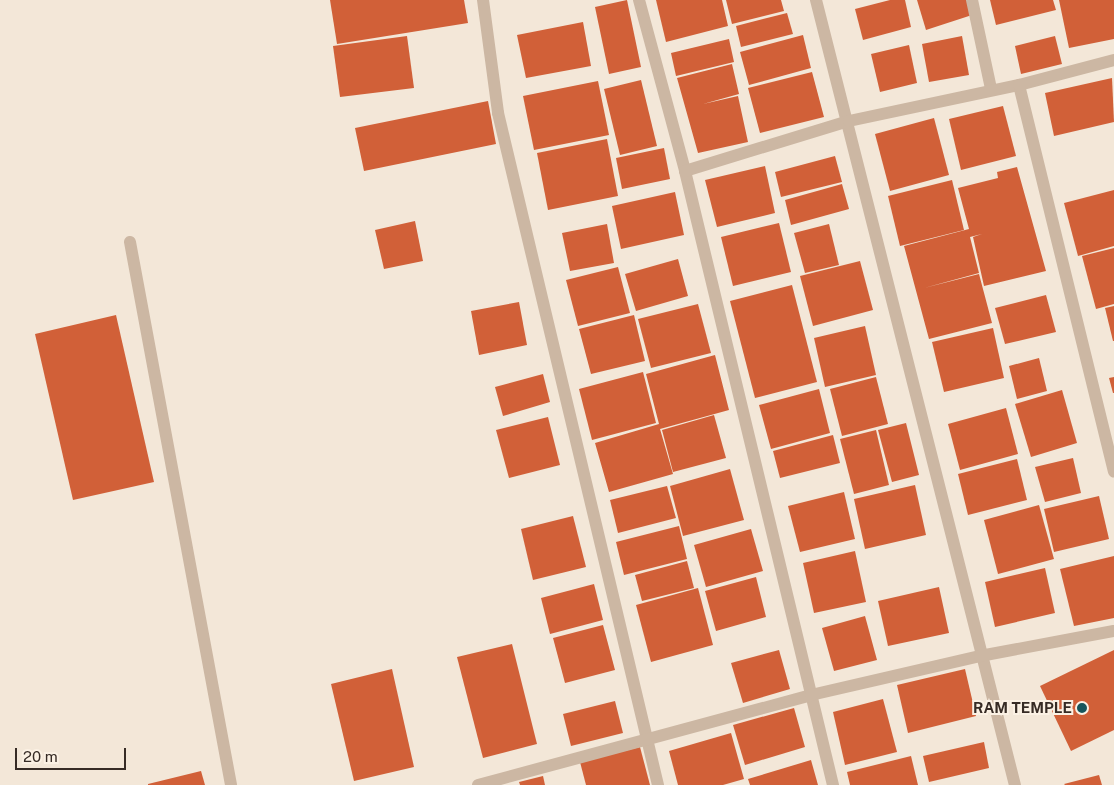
<!DOCTYPE html>
<style>
body{margin:0}
#map{position:relative;width:1114px;height:785px;overflow:hidden;background:#f3e7d8;font-family:"Public Sans",sans-serif}
div>[style]{position:absolute}
[style*='--x']{left:calc(var(--x)*1px);top:calc(var(--y)*1px);width:calc(var(--w)*1px);rotate:calc(var(--a)*1deg)}
.building>*{inset:0;background:#d16038}
.minor>*{height:12px;margin:-6px;padding:0 6px;transform-origin:6px;border-radius:6px;background:#ccb7a3}
.dots>*{width:14px;height:14px;translate:-50% -50%;box-sizing:border-box;border:2px solid #fbf1e4;border-radius:50%}
span{translate:-50% -50%;white-space:nowrap;text-align:center;line-height:1.15;-webkit-text-stroke:4px #fbf1e4;paint-order:stroke}
.poi-label{font-size:15px;color:#362b25;font-weight:700}
.right{translate:-100% -50%;text-align:right}
.scale{position:absolute;left:15px;top:748px;width:111px;height:22px;box-sizing:border-box;border:2px solid #362b25;border-top:0;padding-left:6px;font-size:15px;line-height:18px;white-space:nowrap;color:#362b25;-webkit-text-stroke:4px #fbf1e4;paint-order:stroke}
</style>
<div id="map">
<div class="building">
<div style="clip-path:polygon(330px 0,464px 0,468px 23px,337px 44px)"></div>
<div style="clip-path:polygon(627px 0,641px 67px,609px 74px,595px 7px)"></div>
<div style="clip-path:polygon(656px 0,722px 0,728px 26px,666px 42px)"></div>
<div style="clip-path:polygon(726px 0,781px 0,784px 11px,732px 24px)"></div>
<div style="clip-path:polygon(890px 0,905px 0,911px 27px,863px 40px,855px 9px)"></div>
<div style="clip-path:polygon(917px 0,967px 0,972px 15px,926px 30px)"></div>
<div style="clip-path:polygon(990px 0,1053px 0,1056px 10px,996px 25px)"></div>
<div style="clip-path:polygon(1059px 0,1114px 0,1114px 39px,1069px 48px)"></div>
<div style="clip-path:polygon(787px 13px,793px 34px,741px 47px,736px 26px)"></div>
<div style="clip-path:polygon(583px 22px,591px 66px,526px 78px,517px 35px)"></div>
<div style="clip-path:polygon(803px 35px,811px 68px,749px 85px,740px 52px)"></div>
<div style="clip-path:polygon(407px 36px,414px 88px,340px 97px,333px 46px)"></div>
<div style="clip-path:polygon(962px 36px,969px 75px,929px 82px,922px 44px)"></div>
<div style="clip-path:polygon(1055px 36px,1062px 64px,1021px 74px,1015px 46px)"></div>
<div style="clip-path:polygon(729px 39px,734px 62px,676px 76px,671px 53px)"></div>
<div style="clip-path:polygon(909px 45px,917px 83px,880px 92px,871px 54px)"></div>
<div style="clip-path:polygon(732px 64px,739px 94px,703px 104px,738px 96px,748px 142px,698px 153px,677px 78px)"></div>
<div style="clip-path:polygon(812px 72px,824px 117px,760px 133px,748px 88px)"></div>
<div style="clip-path:polygon(1112px 78px,1114px 122px,1054px 136px,1045px 93px)"></div>
<div style="clip-path:polygon(641px 80px,657px 146px,620px 155px,604px 89px)"></div>
<div style="clip-path:polygon(598px 81px,609px 135px,534px 150px,523px 96px)"></div>
<div style="clip-path:polygon(488px 101px,496px 144px,364px 171px,355px 128px)"></div>
<div style="clip-path:polygon(1003px 106px,1016px 156px,961px 170px,949px 119px)"></div>
<div style="clip-path:polygon(934px 118px,949px 175px,890px 191px,875px 134px)"></div>
<div style="clip-path:polygon(607px 139px,618px 196px,548px 210px,537px 153px)"></div>
<div style="clip-path:polygon(664px 148px,670px 179px,622px 189px,616px 158px)"></div>
<div style="clip-path:polygon(835px 156px,842px 182px,781px 197px,775px 172px)"></div>
<div style="clip-path:polygon(765px 166px,775px 213px,717px 227px,705px 180px)"></div>
<div style="clip-path:polygon(1017px 167px,1046px 271px,984px 286px,973px 237px,982px 234px,970px 237px,979px 273px,924px 288px,979px 274px,992px 323px,929px 339px,904px 246px,969px 229px,958px 188px,998px 178px,997px 172px)"></div>
<div style="clip-path:polygon(952px 180px,964px 230px,900px 246px,888px 196px)"></div>
<div style="clip-path:polygon(842px 184px,849px 209px,791px 225px,785px 200px)"></div>
<div style="clip-path:polygon(1114px 190px,1114px 246px,1078px 256px,1064px 203px)"></div>
<div style="clip-path:polygon(675px 192px,684px 235px,621px 249px,612px 206px)"></div>
<div style="clip-path:polygon(415px 221px,423px 261px,384px 269px,375px 230px)"></div>
<div style="clip-path:polygon(779px 223px,791px 272px,733px 286px,721px 237px)"></div>
<div style="clip-path:polygon(607px 224px,614px 263px,570px 271px,562px 233px)"></div>
<div style="clip-path:polygon(829px 224px,839px 265px,805px 273px,794px 233px)"></div>
<div style="clip-path:polygon(1114px 248px,1114px 304px,1096px 309px,1082px 256px)"></div>
<div style="clip-path:polygon(678px 259px,688px 296px,636px 311px,625px 274px)"></div>
<div style="clip-path:polygon(860px 261px,873px 310px,813px 326px,800px 276px)"></div>
<div style="clip-path:polygon(618px 267px,630px 313px,578px 326px,566px 280px)"></div>
<div style="clip-path:polygon(792px 285px,817px 382px,755px 398px,730px 301px)"></div>
<div style="clip-path:polygon(1046px 295px,1056px 332px,1005px 344px,995px 308px)"></div>
<div style="clip-path:polygon(519px 302px,527px 345px,479px 355px,471px 311px)"></div>
<div style="clip-path:polygon(698px 304px,711px 353px,651px 368px,638px 319px)"></div>
<div style="clip-path:polygon(1114px 306px,1114px 341px,1113px 341px,1105px 308px)"></div>
<div style="clip-path:polygon(116px 315px,154px 482px,73px 500px,35px 334px)"></div>
<div style="clip-path:polygon(634px 315px,645px 361px,591px 374px,579px 329px)"></div>
<div style="clip-path:polygon(865px 326px,876px 375px,825px 387px,814px 338px)"></div>
<div style="clip-path:polygon(993px 328px,1004px 378px,944px 392px,932px 342px)"></div>
<div style="clip-path:polygon(715px 355px,729px 410px,660px 429px,673px 474px,609px 492px,595px 443px,659px 424px,646px 374px)"></div>
<div style="clip-path:polygon(1039px 358px,1047px 391px,1017px 399px,1009px 366px)"></div>
<div style="clip-path:polygon(643px 372px,656px 423px,592px 440px,579px 389px)"></div>
<div style="clip-path:polygon(543px 374px,550px 402px,503px 416px,495px 387px)"></div>
<div style="clip-path:polygon(876px 377px,888px 424px,842px 436px,830px 389px)"></div>
<div style="clip-path:polygon(1114px 377px,1114px 393px,1113px 393px,1109px 378px)"></div>
<div style="clip-path:polygon(819px 389px,830px 433px,771px 449px,759px 405px)"></div>
<div style="clip-path:polygon(1062px 390px,1077px 443px,1031px 457px,1015px 404px)"></div>
<div style="clip-path:polygon(1006px 408px,1018px 454px,960px 470px,948px 424px)"></div>
<div style="clip-path:polygon(714px 415px,726px 458px,673px 472px,662px 430px)"></div>
<div style="clip-path:polygon(548px 417px,560px 465px,509px 478px,496px 430px)"></div>
<div style="clip-path:polygon(906px 423px,919px 475px,892px 482px,878px 430px)"></div>
<div style="clip-path:polygon(876px 430px,889px 485px,854px 494px,840px 439px)"></div>
<div style="clip-path:polygon(833px 435px,840px 463px,780px 478px,773px 451px)"></div>
<div style="clip-path:polygon(1073px 458px,1081px 493px,1045px 502px,1035px 467px)"></div>
<div style="clip-path:polygon(1017px 459px,1027px 500px,968px 515px,958px 474px)"></div>
<div style="clip-path:polygon(730px 469px,744px 520px,683px 536px,670px 486px)"></div>
<div style="clip-path:polygon(915px 485px,926px 535px,865px 549px,854px 499px)"></div>
<div style="clip-path:polygon(667px 486px,676px 518px,618px 533px,610px 500px)"></div>
<div style="clip-path:polygon(844px 492px,855px 539px,800px 552px,788px 506px)"></div>
<div style="clip-path:polygon(1099px 496px,1109px 539px,1054px 552px,1044px 509px)"></div>
<div style="clip-path:polygon(1039px 505px,1054px 559px,998px 574px,984px 520px)"></div>
<div style="clip-path:polygon(573px 516px,586px 567px,533px 580px,521px 529px)"></div>
<div style="clip-path:polygon(679px 526px,687px 559px,624px 575px,616px 542px)"></div>
<div style="clip-path:polygon(751px 529px,763px 571px,706px 587px,694px 545px)"></div>
<div style="clip-path:polygon(855px 551px,866px 602px,814px 613px,803px 563px)"></div>
<div style="clip-path:polygon(1114px 556px,1114px 618px,1074px 626px,1060px 569px)"></div>
<div style="clip-path:polygon(687px 561px,694px 588px,642px 601px,635px 575px)"></div>
<div style="clip-path:polygon(1045px 568px,1055px 613px,995px 627px,985px 582px)"></div>
<div style="clip-path:polygon(756px 577px,766px 617px,716px 631px,705px 591px)"></div>
<div style="clip-path:polygon(594px 584px,603px 620px,550px 634px,541px 598px)"></div>
<div style="clip-path:polygon(939px 587px,949px 633px,888px 646px,878px 601px)"></div>
<div style="clip-path:polygon(698px 588px,713px 645px,651px 662px,636px 605px)"></div>
<div style="clip-path:polygon(865px 616px,877px 660px,834px 671px,822px 628px)"></div>
<div style="clip-path:polygon(603px 625px,615px 670px,565px 683px,553px 638px)"></div>
<div style="clip-path:polygon(512px 644px,537px 744px,483px 758px,457px 657px)"></div>
<div style="clip-path:polygon(779px 650px,790px 689px,743px 703px,731px 663px)"></div>
<div style="clip-path:polygon(1114px 650px,1114px 730px,1071px 751px,1040px 686px)"></div>
<div style="clip-path:polygon(392px 669px,414px 767px,354px 781px,331px 684px)"></div>
<div style="clip-path:polygon(965px 669px,976px 716px,908px 733px,897px 685px)"></div>
<div style="clip-path:polygon(883px 699px,897px 752px,845px 765px,833px 712px)"></div>
<div style="clip-path:polygon(615px 701px,623px 733px,571px 746px,563px 714px)"></div>
<div style="clip-path:polygon(794px 708px,805px 747px,745px 765px,733px 725px)"></div>
<div style="clip-path:polygon(731px 733px,744px 779px,723px 785px,678px 785px,669px 751px)"></div>
<div style="clip-path:polygon(984px 742px,989px 768px,929px 782px,923px 756px)"></div>
<div style="clip-path:polygon(640px 747px,650px 785px,586px 785px,580px 762px)"></div>
<div style="clip-path:polygon(911px 756px,918px 785px,850px 785px,847px 772px)"></div>
<div style="clip-path:polygon(811px 760px,818px 785px,750px 785px,748px 779px)"></div>
<div style="clip-path:polygon(201px 771px,205px 785px,148px 785px,148px 784px)"></div>
<div style="clip-path:polygon(1099px 775px,1102px 785px,1065px 785px,1064px 784px)"></div>
<div style="clip-path:polygon(543px 776px,545px 785px,520px 785px,519px 782px)"></div>
</div>
<div class="minor">
<div style="--x:483;--y:0;--w:114;--a:82.4"></div>
<div style="--x:498;--y:113;--w:691;--a:76.61"></div>
<div style="--x:639;--y:0;--w:177;--a:74.9"></div>
<div style="--x:685;--y:171;--w:632;--a:76.45"></div>
<div style="--x:816;--y:0;--w:810;--a:75.78"></div>
<div style="--x:972;--y:0;--w:91;--a:77.9"></div>
<div style="--x:1019;--y:85;--w:398;--a:76.2"></div>
<div style="--x:685;--y:171;--w:171;--a:-17"></div>
<div style="--x:849;--y:121;--w:174;--a:-12"></div>
<div style="--x:1019;--y:85;--w:98;--a:-14.7"></div>
<div style="--x:130;--y:242;--w:552;--a:79.46"></div>
<div style="--x:478;--y:785;--w:345;--a:-15.1"></div>
<div style="--x:811;--y:695;--w:173;--a:-13"></div>
<div style="--x:980;--y:656;--w:136;--a:-10.6"></div>
</div>
<div class="dots">
<div style="left:1082px;top:708px;background:#17555b"></div>
</div>
<div class="poi-label">
<span class="right" style="left:1072px;top:708px">RAM TEMPLE</span>
</div>
<div class="scale">20 m</div>
</div>
